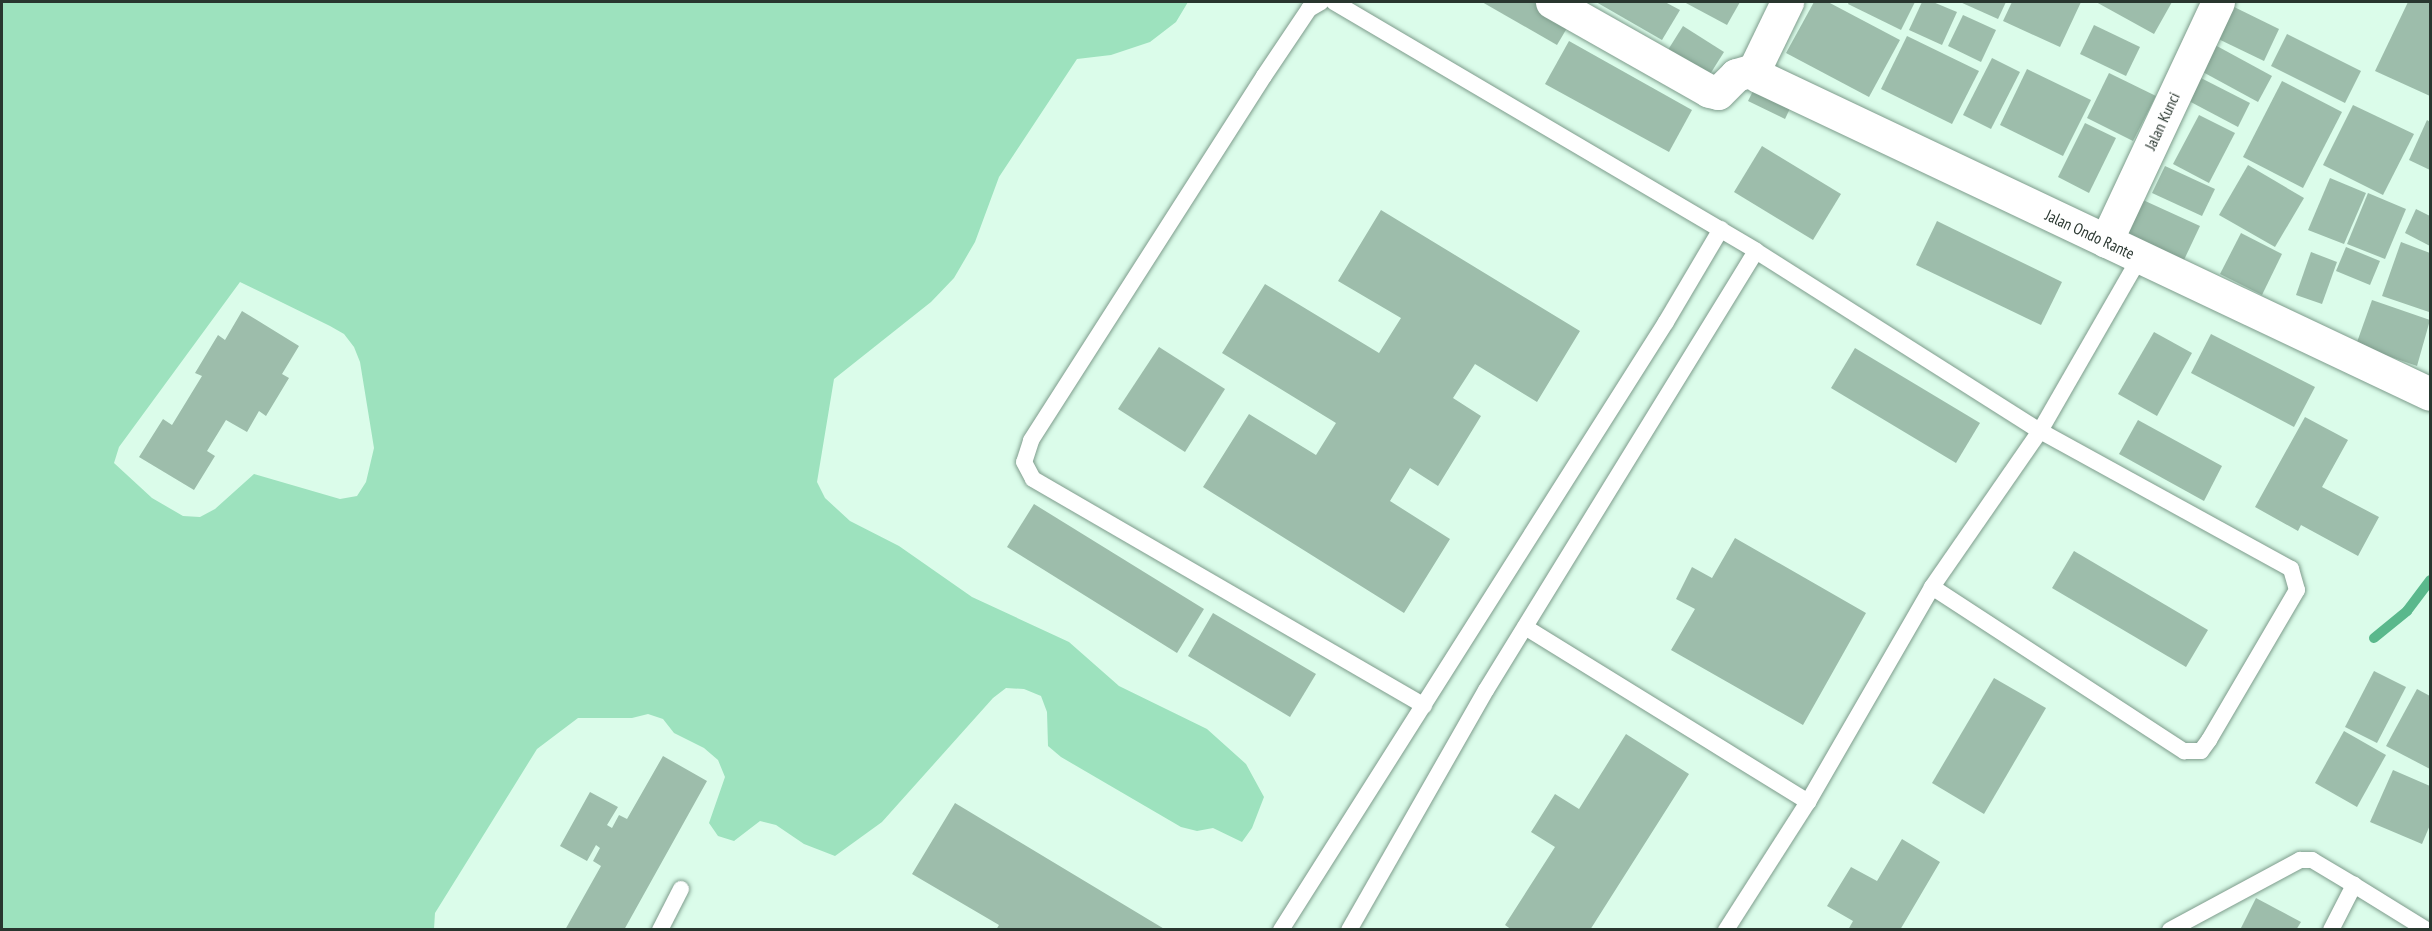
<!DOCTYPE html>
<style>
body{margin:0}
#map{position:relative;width:2432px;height:931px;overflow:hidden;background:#dbfcea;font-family:"PT Sans Narrow",sans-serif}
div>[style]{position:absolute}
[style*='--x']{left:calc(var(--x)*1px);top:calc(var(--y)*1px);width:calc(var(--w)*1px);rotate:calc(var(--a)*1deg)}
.green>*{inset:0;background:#9de2be}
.stream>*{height:10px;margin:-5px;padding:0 5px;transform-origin:5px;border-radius:5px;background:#5ab88c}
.building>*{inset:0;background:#9dbdab}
.roads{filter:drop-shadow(0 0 2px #7e9c8c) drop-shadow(0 0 2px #7e9c8c)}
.lane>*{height:16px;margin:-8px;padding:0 8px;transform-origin:8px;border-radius:8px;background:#fff}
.street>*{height:33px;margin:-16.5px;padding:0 16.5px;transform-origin:16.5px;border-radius:16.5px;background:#fff}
span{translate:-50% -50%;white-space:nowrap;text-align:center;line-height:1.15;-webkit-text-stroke:6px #fff;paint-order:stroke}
.street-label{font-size:16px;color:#29362f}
.frame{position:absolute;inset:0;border:3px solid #29362f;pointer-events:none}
</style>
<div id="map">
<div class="green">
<div style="clip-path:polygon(evenodd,2px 2px,1188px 2px,1176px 22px,1150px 42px,1111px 55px,1077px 59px,999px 177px,975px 242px,954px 278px,931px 302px,834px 379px,817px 482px,825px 498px,850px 521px,899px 546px,972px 597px,1069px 642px,1119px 686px,1207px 729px,1246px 764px,1264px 797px,1252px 828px,1242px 842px,1213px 828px,1197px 831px,1181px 827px,1061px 757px,1048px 746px,1047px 712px,1041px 696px,1024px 689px,1006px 688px,993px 698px,882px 822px,835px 856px,804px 844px,776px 825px,760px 821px,734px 841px,718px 836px,709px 823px,725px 777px,718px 760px,704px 748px,674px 733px,663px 719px,648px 714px,632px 718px,578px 718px,537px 749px,435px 913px,434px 929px,2px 929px,2px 2px,240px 282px,330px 326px,344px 334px,354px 347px,360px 362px,374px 448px,366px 482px,357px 496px,340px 499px,254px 474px,215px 509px,200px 517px,183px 516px,152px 498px,114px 463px,119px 447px,240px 282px)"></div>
</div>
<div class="stream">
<div style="--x:2374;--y:638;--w:43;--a:-39.3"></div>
<div style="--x:2407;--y:611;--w:39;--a:-53"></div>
</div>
<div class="building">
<div style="clip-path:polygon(1482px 2px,1533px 2px,1570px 23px,1557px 45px)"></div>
<div style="clip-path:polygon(1596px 2px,1665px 2px,1680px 10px,1662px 40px)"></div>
<div style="clip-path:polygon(1684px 2px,1740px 2px,1727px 25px)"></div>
<div style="clip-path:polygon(1814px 2px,1828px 2px,1900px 40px,1869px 97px,1786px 53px)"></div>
<div style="clip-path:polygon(1849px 2px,1915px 2px,1901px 30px,1848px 4px)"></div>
<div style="clip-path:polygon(1922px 2px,1933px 2px,1957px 12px,1942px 45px,1909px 30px)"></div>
<div style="clip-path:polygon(1960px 2px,2006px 2px,1998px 19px)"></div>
<div style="clip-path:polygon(2012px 2px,2081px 2px,2060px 47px,2003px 21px)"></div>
<div style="clip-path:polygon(2096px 2px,2172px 2px,2154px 34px)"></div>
<div style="clip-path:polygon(2408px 2px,2430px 2px,2430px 96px,2375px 71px)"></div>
<div style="clip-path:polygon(2226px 3px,2279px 29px,2264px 61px,2210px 35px)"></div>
<div style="clip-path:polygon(1963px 15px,1996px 30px,1981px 62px,1948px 46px)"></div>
<div style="clip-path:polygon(2094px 25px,2140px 47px,2126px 76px,2080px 54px)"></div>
<div style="clip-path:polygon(1683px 26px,1724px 52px,1707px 79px,1666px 53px)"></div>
<div style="clip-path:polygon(2287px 34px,2361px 71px,2345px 103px,2271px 66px)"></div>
<div style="clip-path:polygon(1907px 36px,1979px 71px,1952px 124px,1881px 89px)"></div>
<div style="clip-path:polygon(1569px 41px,1692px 110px,1669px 152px,1545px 84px)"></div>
<div style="clip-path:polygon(2215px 45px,2272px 76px,2258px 102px,2201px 71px)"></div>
<div style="clip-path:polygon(1992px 58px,2020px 72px,1991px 129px,1963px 115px)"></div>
<div style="clip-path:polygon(2027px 69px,2091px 100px,2063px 156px,2000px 125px)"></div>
<div style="clip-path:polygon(2109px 73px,2156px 96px,2133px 141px,2087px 118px)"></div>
<div style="clip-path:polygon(2199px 77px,2250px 103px,2238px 127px,2187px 100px)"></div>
<div style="clip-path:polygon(1758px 81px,1794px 100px,1785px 119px,1748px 101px)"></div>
<div style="clip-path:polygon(2282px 81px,2342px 112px,2303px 188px,2243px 157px)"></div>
<div style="clip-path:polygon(2353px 105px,2414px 134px,2383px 195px,2323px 165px)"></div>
<div style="clip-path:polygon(2199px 115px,2235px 133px,2209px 183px,2173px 164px)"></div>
<div style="clip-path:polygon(2427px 120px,2430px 122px,2430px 170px,2409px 160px)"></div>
<div style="clip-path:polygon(2085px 123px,2116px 138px,2089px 193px,2058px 177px)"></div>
<div style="clip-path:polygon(1762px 146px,1841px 194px,1813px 240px,1734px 192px)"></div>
<div style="clip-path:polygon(2248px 165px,2304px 198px,2275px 247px,2219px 215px)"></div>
<div style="clip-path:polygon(2165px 166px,2215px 189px,2202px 216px,2152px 193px)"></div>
<div style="clip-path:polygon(2330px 178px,2366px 193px,2344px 244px,2308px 230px)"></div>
<div style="clip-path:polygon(2368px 193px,2406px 209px,2385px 259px,2347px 244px)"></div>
<div style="clip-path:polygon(2132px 195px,2200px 226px,2183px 262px,2116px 230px)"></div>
<div style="clip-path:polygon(2416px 209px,2430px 216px,2430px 246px,2405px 233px)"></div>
<div style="clip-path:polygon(1381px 210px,1580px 331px,1537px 402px,1475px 364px,1453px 398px,1481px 416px,1438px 486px,1410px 468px,1390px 501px,1450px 539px,1404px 613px,1203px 487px,1249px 414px,1316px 455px,1336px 423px,1222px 353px,1265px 284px,1379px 353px,1401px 318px,1338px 281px)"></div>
<div style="clip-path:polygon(1937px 221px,2062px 282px,2041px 325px,1916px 265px)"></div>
<div style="clip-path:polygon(2241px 233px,2282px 254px,2262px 295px,2220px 274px)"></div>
<div style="clip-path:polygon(2401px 242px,2430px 253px,2429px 312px,2382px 296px)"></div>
<div style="clip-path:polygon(2346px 247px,2380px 261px,2370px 285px,2336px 271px)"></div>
<div style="clip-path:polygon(2311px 252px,2337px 262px,2322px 304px,2296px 295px)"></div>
<div style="clip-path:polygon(2372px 300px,2430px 320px,2417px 366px,2356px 345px)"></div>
<div style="clip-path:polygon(242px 311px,299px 346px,282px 374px,289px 378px,266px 416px,259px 411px,247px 432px,226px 420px,207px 451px,215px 456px,194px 490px,139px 457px,163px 419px,172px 425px,202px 376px,195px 373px,218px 335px,225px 340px)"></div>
<div style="clip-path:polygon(2154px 332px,2192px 353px,2157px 416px,2118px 394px)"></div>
<div style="clip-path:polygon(2211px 334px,2315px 387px,2294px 427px,2191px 373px)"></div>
<div style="clip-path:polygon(1159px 347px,1225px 389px,1185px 452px,1118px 409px)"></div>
<div style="clip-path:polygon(1855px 348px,1980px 423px,1956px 463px,1831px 388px)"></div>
<div style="clip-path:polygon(2305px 417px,2348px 440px,2322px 487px,2379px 517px,2358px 556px,2301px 525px,2298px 531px,2255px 507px)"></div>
<div style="clip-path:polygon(2138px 420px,2222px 466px,2204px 501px,2119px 454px)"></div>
<div style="clip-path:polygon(1034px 504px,1204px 609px,1177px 653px,1007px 547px)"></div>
<div style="clip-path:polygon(1735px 538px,1866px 613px,1803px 725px,1671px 650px,1695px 609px,1676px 599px,1692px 567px,1712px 578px)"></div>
<div style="clip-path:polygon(2074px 551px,2208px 630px,2186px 667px,2052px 588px)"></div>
<div style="clip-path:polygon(1213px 613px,1316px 674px,1290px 717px,1188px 656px)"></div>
<div style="clip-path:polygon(2374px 671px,2406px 687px,2377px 743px,2345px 727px)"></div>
<div style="clip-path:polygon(1994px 678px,2046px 708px,1984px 814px,1932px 783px)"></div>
<div style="clip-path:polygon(2417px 689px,2430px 696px,2430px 769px,2386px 746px)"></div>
<div style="clip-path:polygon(2344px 731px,2386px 755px,2357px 807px,2315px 783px)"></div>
<div style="clip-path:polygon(1626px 734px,1689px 774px,1590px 930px,1512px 930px,1505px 925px,1555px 847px,1531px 832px,1555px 794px,1579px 809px)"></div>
<div style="clip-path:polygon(663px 756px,707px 781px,624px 930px,565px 930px,601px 866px,593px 861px,600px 848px,596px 845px,587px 861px,560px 846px,590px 792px,618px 807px,607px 825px,612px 828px,619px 815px,627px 819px)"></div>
<div style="clip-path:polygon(2393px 770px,2430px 786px,2430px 825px,2422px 844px,2370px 822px)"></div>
<div style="clip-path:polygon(955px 803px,1166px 930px,996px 930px,999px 925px,912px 874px)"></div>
<div style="clip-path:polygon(1902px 839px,1940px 862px,1900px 930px,1848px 930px,1853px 921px,1827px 906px,1851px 867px,1877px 881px)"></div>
<div style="clip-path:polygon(2256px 898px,2301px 922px,2296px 930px,2240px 930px)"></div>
</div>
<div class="roads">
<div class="lane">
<div style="--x:1321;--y:2;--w:14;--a:150"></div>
<div style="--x:1309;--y:9;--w:81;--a:123.9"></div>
<div style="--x:1264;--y:76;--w:433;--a:122.6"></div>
<div style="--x:1031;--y:441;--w:22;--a:108"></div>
<div style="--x:1024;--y:462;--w:19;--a:62"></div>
<div style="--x:1033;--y:479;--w:452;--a:30.1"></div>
<div style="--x:1334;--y:2;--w:490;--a:30.5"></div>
<div style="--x:1756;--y:251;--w:515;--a:121.59"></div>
<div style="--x:1486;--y:690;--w:276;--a:119.7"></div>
<div style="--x:1756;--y:251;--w:336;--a:32.4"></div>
<div style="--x:2040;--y:431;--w:190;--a:124.7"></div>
<div style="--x:1525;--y:627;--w:333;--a:31.7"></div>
<div style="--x:660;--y:930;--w:46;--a:-62.9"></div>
<div style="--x:1281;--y:930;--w:720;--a:-57.66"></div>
<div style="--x:1666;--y:322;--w:108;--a:-59.4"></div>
<div style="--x:1726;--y:930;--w:152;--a:-57.4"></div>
<div style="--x:1808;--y:802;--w:248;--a:-60"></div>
<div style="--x:1932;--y:587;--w:301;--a:33.1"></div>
<div style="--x:2184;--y:751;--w:17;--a:0"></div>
<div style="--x:2201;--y:751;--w:14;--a:-54"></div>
<div style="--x:2209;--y:740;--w:174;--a:-59.6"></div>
<div style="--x:2297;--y:590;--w:22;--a:-106"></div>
<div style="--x:2291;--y:569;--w:286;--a:-151.2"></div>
<div style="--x:2040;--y:431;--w:201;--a:-60.1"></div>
<div style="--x:2170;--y:930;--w:148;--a:-28.3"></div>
<div style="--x:2300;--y:860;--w:12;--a:0"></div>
<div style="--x:2312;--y:860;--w:49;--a:30.8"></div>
<div style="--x:2331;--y:930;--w:51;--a:-62.9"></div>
<div style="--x:2354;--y:885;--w:86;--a:31.7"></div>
</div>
<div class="street">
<div style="--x:1552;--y:2;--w:180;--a:29.5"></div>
<div style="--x:1709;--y:91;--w:9;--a:13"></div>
<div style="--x:1718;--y:93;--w:25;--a:-45"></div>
<div style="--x:1736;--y:75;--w:19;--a:-16"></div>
<div style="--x:1754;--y:70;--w:7;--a:56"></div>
<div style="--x:1758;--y:76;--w:743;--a:25.32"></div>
<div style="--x:1754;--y:70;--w:76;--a:-64.1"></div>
<div style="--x:2106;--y:241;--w:264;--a:-64.9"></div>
</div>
</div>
<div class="street-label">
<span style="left:2162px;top:121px;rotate:-65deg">Jalan Kunci</span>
<span style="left:2090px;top:234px;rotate:25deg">Jalan Ondo Rante</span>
</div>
<div class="frame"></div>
</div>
